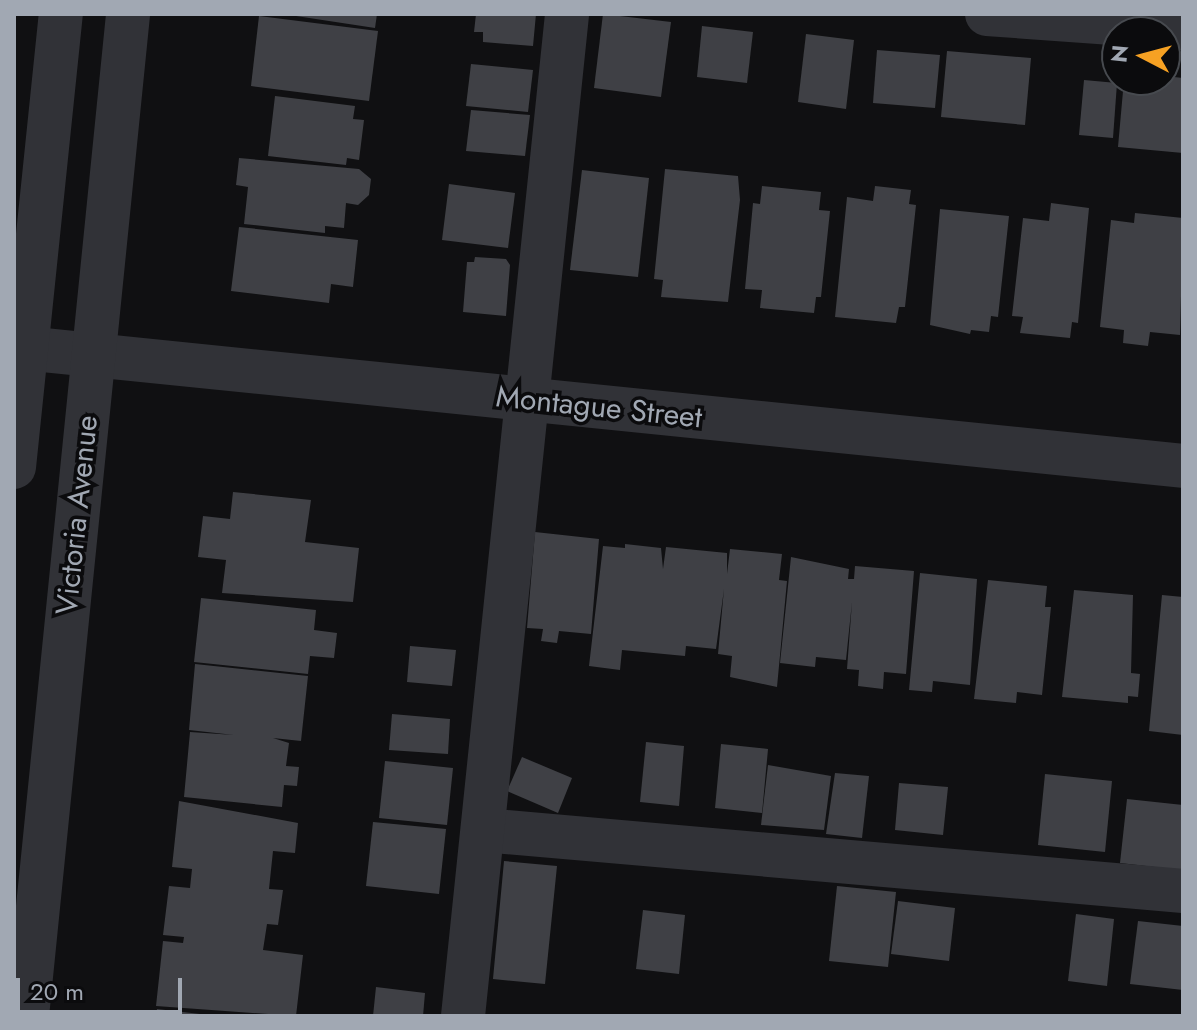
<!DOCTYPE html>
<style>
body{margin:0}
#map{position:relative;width:1197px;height:1030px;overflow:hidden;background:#101012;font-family:Jost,sans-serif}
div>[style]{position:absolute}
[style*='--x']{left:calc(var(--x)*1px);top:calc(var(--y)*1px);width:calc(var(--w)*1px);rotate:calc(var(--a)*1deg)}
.building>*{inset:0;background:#3f4045}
.minor>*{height:44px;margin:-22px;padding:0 22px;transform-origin:22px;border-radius:22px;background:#313237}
span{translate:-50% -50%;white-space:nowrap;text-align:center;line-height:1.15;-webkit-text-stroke:7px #0b0b0d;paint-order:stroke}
.street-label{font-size:30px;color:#a1a8b3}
.frame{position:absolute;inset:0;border:16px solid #a1a8b3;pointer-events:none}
.north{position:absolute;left:1101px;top:16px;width:80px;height:80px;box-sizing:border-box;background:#0b0b0d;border:2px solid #474a4f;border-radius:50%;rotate:276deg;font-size:22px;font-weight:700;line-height:32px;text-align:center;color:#a1a8b3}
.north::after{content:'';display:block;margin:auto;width:28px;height:36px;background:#f6a123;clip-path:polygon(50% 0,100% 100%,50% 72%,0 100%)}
.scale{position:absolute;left:16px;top:978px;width:166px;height:36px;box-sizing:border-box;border:4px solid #a1a8b3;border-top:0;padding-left:10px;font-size:24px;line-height:28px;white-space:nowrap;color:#a1a8b3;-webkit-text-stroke:6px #0b0b0d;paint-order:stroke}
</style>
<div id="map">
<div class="building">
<div style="clip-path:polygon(283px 14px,377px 14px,375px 28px)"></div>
<div style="clip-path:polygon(476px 14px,536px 14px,533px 46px,483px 42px,483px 32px,474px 32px)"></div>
<div style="clip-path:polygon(603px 14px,671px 22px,661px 97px,594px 88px)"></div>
<div style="clip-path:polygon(259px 16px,378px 31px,369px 101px,251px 86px)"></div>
<div style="clip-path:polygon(702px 26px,753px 32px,747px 83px,697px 77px)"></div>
<div style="clip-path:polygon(806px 34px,854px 40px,846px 109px,798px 102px)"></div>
<div style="clip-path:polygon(877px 50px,940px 55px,935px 108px,873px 103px)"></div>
<div style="clip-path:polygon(947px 51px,1031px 58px,1025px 125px,941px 117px)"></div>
<div style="clip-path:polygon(471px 64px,533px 70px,528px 112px,466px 106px)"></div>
<div style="clip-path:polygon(1165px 76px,1183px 78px,1183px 153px,1118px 147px,1124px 80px)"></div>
<div style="clip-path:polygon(1084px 80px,1117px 83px,1113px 138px,1079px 135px)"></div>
<div style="clip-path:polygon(275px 96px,355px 106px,353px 119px,364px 120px,359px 160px,347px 158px,346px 165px,268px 156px)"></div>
<div style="clip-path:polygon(471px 110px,530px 115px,525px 156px,466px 151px)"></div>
<div style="clip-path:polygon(239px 158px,359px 169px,371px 179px,369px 195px,358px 205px,346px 203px,344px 228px,325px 226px,325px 233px,244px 224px,248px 187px,236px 185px)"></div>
<div style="clip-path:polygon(665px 169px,738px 176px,740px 200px,728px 302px,661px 297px,663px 280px,654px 279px)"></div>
<div style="clip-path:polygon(582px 170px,649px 178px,638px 277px,570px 270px)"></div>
<div style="clip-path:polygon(449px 184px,515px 193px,508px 248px,442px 240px)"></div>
<div style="clip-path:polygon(762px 186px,821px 192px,819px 210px,830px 211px,821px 297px,816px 297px,814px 313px,760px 308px,762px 290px,745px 289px,753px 203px,760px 204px)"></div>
<div style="clip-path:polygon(875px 186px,911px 190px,909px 204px,916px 205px,905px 307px,899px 307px,896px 323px,835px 317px,847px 197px,873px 201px)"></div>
<div style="clip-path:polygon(1051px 203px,1089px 208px,1078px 323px,1072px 322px,1070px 338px,1020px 333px,1023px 317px,1012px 316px,1023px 218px,1049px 221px)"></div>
<div style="clip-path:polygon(940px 209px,1009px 216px,998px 317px,991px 316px,989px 332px,971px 330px,970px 334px,930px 325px)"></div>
<div style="clip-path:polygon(1135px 213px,1183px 218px,1180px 335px,1150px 332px,1148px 346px,1123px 343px,1124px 330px,1100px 327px,1111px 220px,1134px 223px)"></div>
<div style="clip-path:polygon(239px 227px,358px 240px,353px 287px,331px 284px,329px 303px,231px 291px)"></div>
<div style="clip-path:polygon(475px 257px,506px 259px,510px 265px,506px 316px,463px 312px,467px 262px,474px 262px)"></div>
<div style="clip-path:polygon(233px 492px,311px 500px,305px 542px,359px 548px,353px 602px,222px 593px,226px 560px,198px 557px,203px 516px,230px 519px)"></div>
<div style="clip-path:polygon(535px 532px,599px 539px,591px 634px,559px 631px,557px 643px,541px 641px,543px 629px,527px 628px)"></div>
<div style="clip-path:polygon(625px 544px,661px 548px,663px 569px,666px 547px,727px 553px,727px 574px,730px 549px,782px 554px,779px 580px,787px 581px,777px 687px,730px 677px,732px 656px,718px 654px,724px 589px,716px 649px,686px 646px,685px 656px,622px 650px,620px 670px,589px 666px,603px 546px,625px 548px)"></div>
<div style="clip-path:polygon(791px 557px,849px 569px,848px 579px,854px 579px,855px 566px,914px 571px,906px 674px,884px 672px,883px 689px,858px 686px,859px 670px,847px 669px,852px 602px,846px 660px,816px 657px,815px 667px,780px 663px)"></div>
<div style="clip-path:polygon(920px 573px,977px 579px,970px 685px,933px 681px,932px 692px,909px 690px)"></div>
<div style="clip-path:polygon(988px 580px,1047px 586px,1045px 607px,1051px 607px,1042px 695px,1017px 692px,1016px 703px,974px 699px)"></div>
<div style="clip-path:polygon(1074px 590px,1133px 595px,1131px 673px,1140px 674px,1138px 697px,1128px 696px,1128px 703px,1062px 697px)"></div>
<div style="clip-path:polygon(1162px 595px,1183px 597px,1183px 735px,1149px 731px)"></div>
<div style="clip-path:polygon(201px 598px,316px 610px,314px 630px,337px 633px,334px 658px,310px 656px,308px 674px,194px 662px)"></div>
<div style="clip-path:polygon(410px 646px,456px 650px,452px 686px,407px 682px)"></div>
<div style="clip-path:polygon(195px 664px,308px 676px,301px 741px,273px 738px,289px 743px,286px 766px,299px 767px,297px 786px,284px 785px,282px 807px,184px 797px,190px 732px,234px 735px,189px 730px)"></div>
<div style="clip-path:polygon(392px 714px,450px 719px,448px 754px,389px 750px)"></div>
<div style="clip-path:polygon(646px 742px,684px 746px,679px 806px,640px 802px)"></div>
<div style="clip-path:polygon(721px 744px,768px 749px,762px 813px,715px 808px)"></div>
<div style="clip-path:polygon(522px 757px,572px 778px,558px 813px,507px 791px)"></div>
<div style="clip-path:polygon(385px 761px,453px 768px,447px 825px,379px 818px)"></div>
<div style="clip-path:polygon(768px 765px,831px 776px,824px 830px,761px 825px)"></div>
<div style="clip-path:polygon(835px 773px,869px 776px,862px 838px,826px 834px)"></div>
<div style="clip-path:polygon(1045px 774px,1112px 781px,1105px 852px,1038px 845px)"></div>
<div style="clip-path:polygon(899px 783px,948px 787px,943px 835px,895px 830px)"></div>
<div style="clip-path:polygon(1127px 799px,1183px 805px,1181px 870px,1120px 863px)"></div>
<div style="clip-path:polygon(179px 801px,298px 823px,295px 853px,273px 851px,269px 889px,283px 890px,278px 925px,267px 924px,263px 950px,303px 955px,296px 1016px,156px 1006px,163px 941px,183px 943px,184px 937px,163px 935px,169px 886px,190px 888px,192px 869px,172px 867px)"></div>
<div style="clip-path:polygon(373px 822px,446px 829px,439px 894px,366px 886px)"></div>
<div style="clip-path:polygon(504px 861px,557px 866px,545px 984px,493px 979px)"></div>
<div style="clip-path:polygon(837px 886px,896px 892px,888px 967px,829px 961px)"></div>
<div style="clip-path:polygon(898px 901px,955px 908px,949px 961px,891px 954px)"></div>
<div style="clip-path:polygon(643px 910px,685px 915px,679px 974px,636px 969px)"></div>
<div style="clip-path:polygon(1076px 914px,1114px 919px,1107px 986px,1068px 981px)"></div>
<div style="clip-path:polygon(1138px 921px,1183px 926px,1183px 990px,1130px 984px)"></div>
<div style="clip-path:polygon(376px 987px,425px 993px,423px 1016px,373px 1016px)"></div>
<div style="clip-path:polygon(157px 1009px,200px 1014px,200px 1016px,156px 1016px)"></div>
</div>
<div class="minor">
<div style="--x:987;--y:14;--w:196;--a:4.1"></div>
<div style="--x:14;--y:347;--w:1175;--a:5.81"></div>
<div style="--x:14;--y:467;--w:455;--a:-84.1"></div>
<div style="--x:483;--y:830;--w:703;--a:4.98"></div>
<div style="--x:27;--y:1016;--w:1007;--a:-84.24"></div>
<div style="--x:463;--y:1016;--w:1007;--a:-84.07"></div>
</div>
<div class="street-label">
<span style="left:599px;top:407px;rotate:6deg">Montague Street</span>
<span style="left:77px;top:515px;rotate:-84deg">Victoria Avenue</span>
</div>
<div class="frame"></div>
<div class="north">N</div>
<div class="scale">20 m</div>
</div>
